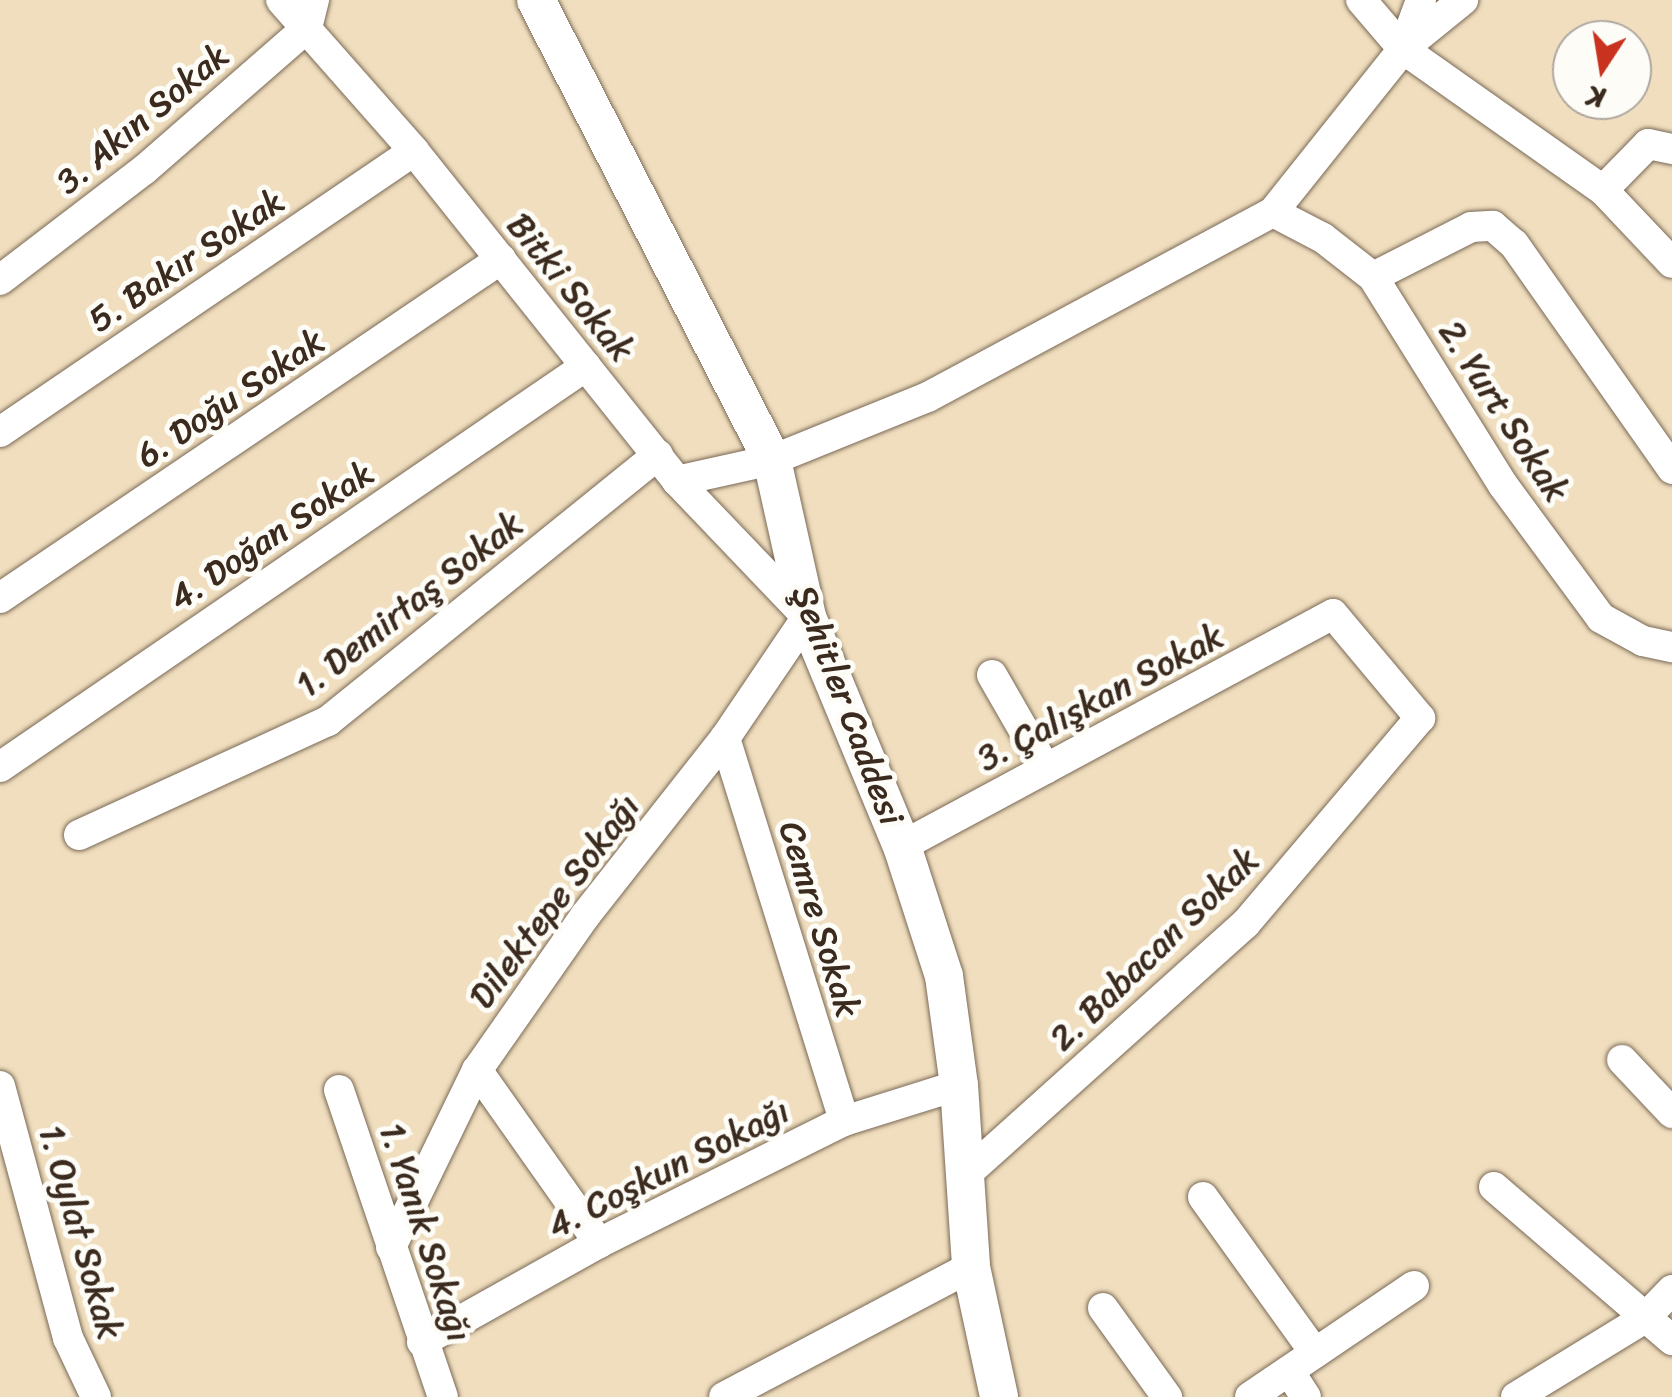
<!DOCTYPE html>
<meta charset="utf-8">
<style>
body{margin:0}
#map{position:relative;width:1672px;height:1397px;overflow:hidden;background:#f0debe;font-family:Sriracha,sans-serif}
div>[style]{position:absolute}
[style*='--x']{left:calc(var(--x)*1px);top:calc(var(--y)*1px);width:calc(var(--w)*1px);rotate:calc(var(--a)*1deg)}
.roads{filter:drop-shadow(0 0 2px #7a6956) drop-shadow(0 0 2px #7a6956)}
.minor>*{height:30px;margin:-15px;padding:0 15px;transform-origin:15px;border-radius:15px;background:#fff}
.tertiary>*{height:38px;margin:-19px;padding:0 19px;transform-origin:19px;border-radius:19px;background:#fff}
span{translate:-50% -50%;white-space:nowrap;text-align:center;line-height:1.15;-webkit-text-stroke:10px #fdfcf7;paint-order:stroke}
.street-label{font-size:35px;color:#3b2a1e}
.north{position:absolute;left:1552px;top:20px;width:100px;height:100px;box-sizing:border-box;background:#fdfcf7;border:2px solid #afa8a0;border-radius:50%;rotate:192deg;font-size:28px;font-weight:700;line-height:40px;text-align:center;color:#3b2a1e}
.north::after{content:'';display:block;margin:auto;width:35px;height:45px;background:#c8321e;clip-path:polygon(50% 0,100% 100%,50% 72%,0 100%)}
</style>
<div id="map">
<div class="roads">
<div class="minor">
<div style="--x:281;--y:0;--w:201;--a:48.6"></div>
<div style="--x:414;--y:151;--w:422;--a:51.4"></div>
<div style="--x:677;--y:481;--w:188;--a:46.3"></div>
<div style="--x:807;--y:617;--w:146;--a:124.1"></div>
<div style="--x:725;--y:738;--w:226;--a:128.2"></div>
<div style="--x:585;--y:916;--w:188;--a:125"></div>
<div style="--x:477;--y:1070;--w:197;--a:115.9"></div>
<div style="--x:1361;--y:0;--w:65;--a:49.4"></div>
<div style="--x:1403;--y:49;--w:245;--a:35.2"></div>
<div style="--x:1603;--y:190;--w:100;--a:46.6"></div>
<div style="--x:1405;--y:47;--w:75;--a:-39"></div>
<div style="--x:1603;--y:190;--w:64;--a:-45.6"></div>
<div style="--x:1648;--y:144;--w:25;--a:12"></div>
<div style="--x:1273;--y:212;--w:56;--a:27.5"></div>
<div style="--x:1323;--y:238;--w:63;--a:38"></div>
<div style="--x:1373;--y:277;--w:245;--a:58"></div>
<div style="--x:1503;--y:485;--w:165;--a:53.6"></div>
<div style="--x:1601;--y:618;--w:48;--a:28.7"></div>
<div style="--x:1643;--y:641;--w:30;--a:12"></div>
<div style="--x:1373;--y:277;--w:110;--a:-27"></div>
<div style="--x:1471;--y:227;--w:22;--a:-3"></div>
<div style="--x:1493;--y:226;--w:28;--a:41"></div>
<div style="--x:1514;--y:244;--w:275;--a:54.9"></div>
<div style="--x:0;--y:280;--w:181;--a:-37.4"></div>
<div style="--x:144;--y:170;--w:216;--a:-41.1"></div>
<div style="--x:307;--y:28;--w:29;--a:-76"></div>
<div style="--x:0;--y:432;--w:500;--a:-34.17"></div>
<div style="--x:677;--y:481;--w:97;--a:-12.5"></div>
<div style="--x:772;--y:460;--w:168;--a:-22"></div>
<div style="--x:928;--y:397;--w:391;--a:-28.2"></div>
<div style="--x:1273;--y:212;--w:208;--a:-51.4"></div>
<div style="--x:1403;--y:49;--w:52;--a:-69.8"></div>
<div style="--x:0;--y:598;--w:605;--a:-34.08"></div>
<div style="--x:992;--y:675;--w:108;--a:60.1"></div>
<div style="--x:725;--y:738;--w:401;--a:72.7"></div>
<div style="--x:0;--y:767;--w:710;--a:-34.38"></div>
<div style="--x:79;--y:835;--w:274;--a:-24.6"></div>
<div style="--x:328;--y:721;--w:424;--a:-38.9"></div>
<div style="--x:902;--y:846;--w:489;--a:-28.3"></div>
<div style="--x:1333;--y:614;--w:136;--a:50.1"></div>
<div style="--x:1420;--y:718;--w:270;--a:130.3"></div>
<div style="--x:1245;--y:924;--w:376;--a:138.1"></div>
<div style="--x:1622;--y:1060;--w:73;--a:46.7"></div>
<div style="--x:477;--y:1070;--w:212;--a:54.8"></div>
<div style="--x:0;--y:1086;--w:261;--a:74.9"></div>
<div style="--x:68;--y:1338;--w:65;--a:64.6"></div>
<div style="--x:339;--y:1090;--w:324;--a:71.3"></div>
<div style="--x:1494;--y:1187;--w:235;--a:40.7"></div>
<div style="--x:1203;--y:1197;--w:192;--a:54.3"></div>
<div style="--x:1103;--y:1308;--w:110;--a:54.3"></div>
<div style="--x:422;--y:1342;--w:203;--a:-29.2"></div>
<div style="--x:599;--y:1243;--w:274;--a:-26.5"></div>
<div style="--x:844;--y:1121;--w:121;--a:-17.4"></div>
<div style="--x:1289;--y:1371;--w:31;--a:57"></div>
<div style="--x:724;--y:1397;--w:279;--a:-27.8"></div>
<div style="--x:1250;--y:1397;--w:198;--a:-34.1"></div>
<div style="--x:1516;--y:1397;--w:151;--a:-31.5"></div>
<div style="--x:1645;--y:1318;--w:39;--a:-46"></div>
</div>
<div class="tertiary">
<div style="--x:536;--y:0;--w:517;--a:62.84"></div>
<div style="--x:772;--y:460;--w:161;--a:77.4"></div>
<div style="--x:807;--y:617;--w:248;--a:67.5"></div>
<div style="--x:902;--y:846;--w:137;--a:72.1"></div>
<div style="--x:944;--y:976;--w:110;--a:82.2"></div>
<div style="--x:959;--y:1085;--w:182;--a:86.2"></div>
<div style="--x:971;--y:1267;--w:133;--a:77.8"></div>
</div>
</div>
<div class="street-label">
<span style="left:142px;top:118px;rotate:-40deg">3. Akın Sokak</span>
<span style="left:186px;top:260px;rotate:-34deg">5. Bakır Sokak</span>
<span style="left:571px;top:287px;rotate:51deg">Bitki Sokak</span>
<span style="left:230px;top:398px;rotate:-34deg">6. Doğu Sokak</span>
<span style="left:1504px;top:411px;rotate:57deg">2. Yurt Sokak</span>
<span style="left:271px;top:535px;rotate:-34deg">4. Doğan Sokak</span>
<span style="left:409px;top:604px;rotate:-38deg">1. Demirtaş Sokak</span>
<span style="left:1100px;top:697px;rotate:-28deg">3. Çalışkan Sokak</span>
<span style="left:848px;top:705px;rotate:69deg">Şehitler Caddesi</span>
<span style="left:554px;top:901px;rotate:-53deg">Dilektepe Sokağı</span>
<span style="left:820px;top:919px;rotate:73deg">Cemre Sokak</span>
<span style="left:1154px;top:949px;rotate:-44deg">2. Babacan Sokak</span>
<span style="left:668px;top:1168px;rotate:-27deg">4. Coşkun Sokağı</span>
<span style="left:81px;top:1232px;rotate:74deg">1. Oylat Sokak</span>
<span style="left:426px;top:1232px;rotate:72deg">1. Yanık Sokağı</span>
</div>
<div class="north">K</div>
</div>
